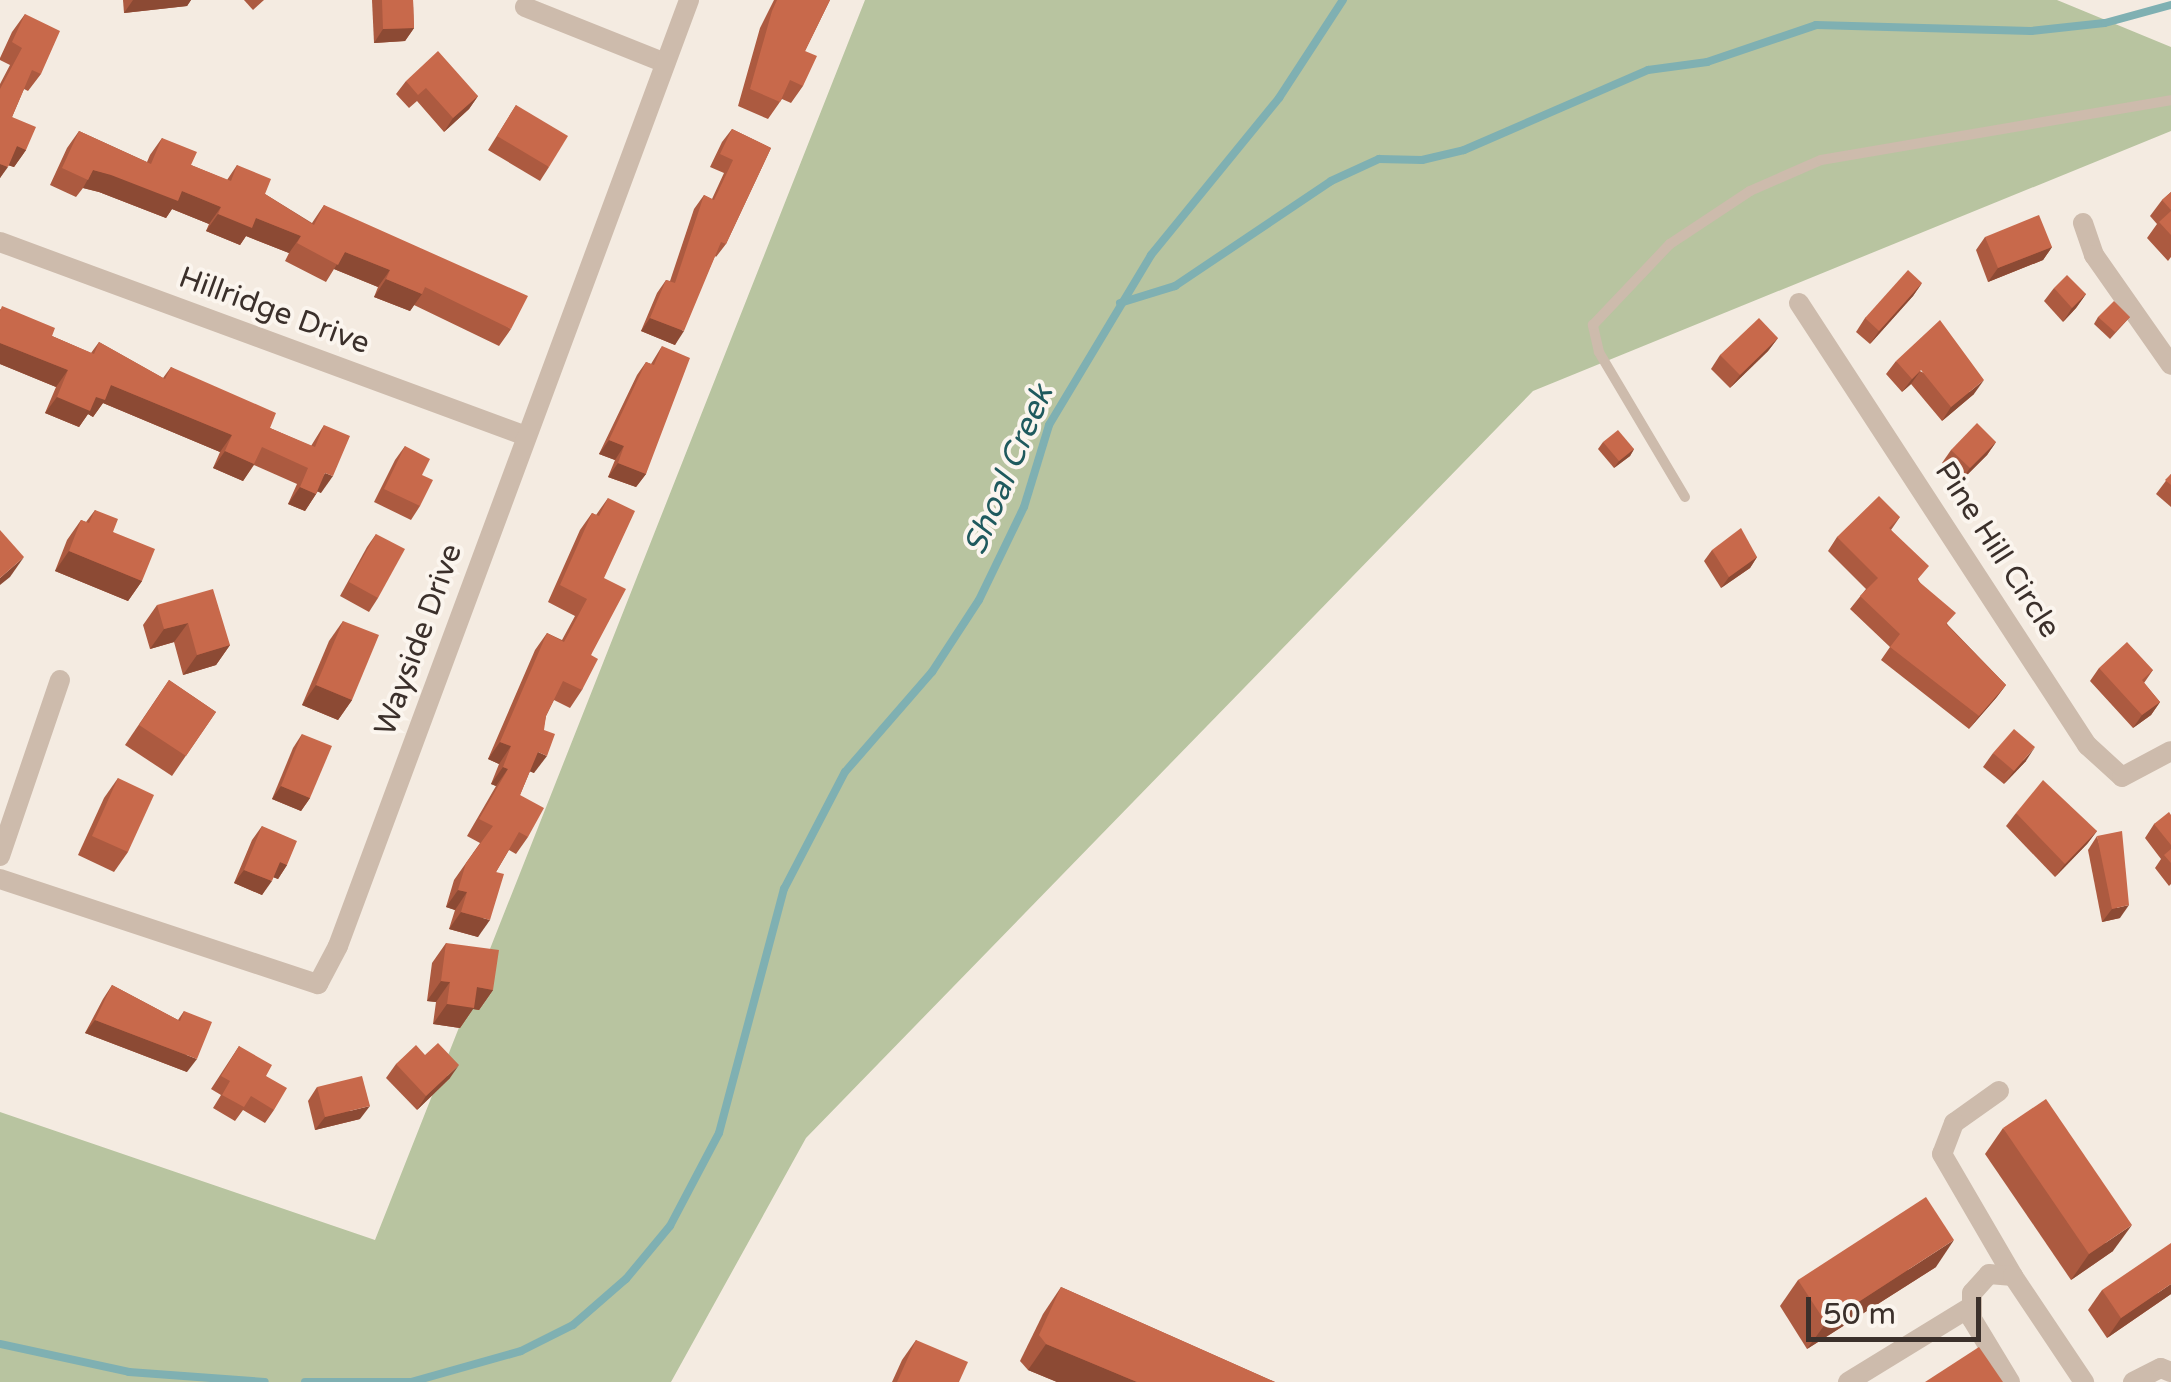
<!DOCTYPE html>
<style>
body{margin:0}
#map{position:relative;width:2171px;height:1382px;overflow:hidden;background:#f4ebe1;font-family:"Varela Round",sans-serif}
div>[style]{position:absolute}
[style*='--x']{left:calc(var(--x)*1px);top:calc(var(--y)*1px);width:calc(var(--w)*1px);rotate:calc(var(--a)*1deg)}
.green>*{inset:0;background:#b8c4a0}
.stream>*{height:8px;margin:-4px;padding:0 4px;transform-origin:4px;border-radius:4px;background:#7fb0b2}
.service>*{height:10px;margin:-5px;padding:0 5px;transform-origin:5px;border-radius:5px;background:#cdbbac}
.minor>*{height:20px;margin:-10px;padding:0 10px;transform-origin:10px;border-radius:10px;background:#cdbbac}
.wall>*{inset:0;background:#ac5a40}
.shaded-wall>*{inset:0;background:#8c4a34}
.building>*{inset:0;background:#c8694b}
span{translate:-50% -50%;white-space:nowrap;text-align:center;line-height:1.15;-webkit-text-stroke:8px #fbf5ee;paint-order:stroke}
.street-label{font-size:30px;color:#3b302b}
.water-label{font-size:32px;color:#1f5a5e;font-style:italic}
.scale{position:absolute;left:1806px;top:1297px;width:175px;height:45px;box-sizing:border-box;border:5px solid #3b302b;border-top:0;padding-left:12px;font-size:30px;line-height:35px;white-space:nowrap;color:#3b302b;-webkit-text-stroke:8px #fbf5ee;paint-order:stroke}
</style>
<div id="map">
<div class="green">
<div style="clip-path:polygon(865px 0,2057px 0,2171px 47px,2171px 131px,1533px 391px,806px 1138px,671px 1382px,0 1382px,0 1112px,375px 1240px)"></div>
</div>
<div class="stream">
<div style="--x:1120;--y:303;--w:58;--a:-17.2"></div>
<div style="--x:1175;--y:286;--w:188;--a:-33.9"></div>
<div style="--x:1331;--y:181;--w:53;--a:-24.6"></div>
<div style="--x:1379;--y:159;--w:43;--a:1.3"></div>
<div style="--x:1422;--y:160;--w:43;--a:-13.4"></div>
<div style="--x:1464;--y:150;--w:201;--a:-23.5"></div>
<div style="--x:1648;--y:70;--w:60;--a:-7.7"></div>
<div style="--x:1707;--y:62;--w:115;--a:-18.7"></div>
<div style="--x:1816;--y:25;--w:215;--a:1.6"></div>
<div style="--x:2031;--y:31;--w:74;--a:-6.2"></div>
<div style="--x:2105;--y:23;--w:68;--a:-15.3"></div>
<div style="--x:0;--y:1344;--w:132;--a:12.2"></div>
<div style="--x:129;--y:1372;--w:136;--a:4.2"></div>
<div style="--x:305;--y:1382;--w:106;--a:0"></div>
<div style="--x:411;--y:1382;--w:114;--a:-15.7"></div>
<div style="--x:521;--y:1351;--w:58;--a:-26.6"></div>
<div style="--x:573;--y:1325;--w:70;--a:-41"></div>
<div style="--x:626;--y:1279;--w:69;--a:-50.3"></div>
<div style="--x:670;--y:1226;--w:105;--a:-62.2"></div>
<div style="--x:719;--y:1133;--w:253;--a:-75.1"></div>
<div style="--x:784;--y:889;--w:132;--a:-62.5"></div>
<div style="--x:845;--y:772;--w:133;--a:-49"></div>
<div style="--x:932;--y:672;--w:86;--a:-56.9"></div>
<div style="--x:979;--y:600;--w:103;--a:-64.2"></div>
<div style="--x:1024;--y:507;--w:86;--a:-73"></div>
<div style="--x:1049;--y:425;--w:198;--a:-59"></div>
<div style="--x:1151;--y:255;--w:203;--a:-50.8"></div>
<div style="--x:1279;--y:98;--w:117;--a:-56.9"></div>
</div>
<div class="service">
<div style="--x:1685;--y:497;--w:169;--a:-120.7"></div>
<div style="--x:1599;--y:352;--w:28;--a:-103"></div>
<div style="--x:1593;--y:325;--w:112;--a:-46.5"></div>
<div style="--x:1670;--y:244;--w:96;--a:-33.5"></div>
<div style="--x:1750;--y:191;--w:77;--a:-23.6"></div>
<div style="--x:1821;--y:160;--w:355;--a:-9.7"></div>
</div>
<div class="minor">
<div style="--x:525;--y:7;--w:151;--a:21.8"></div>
<div style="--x:2083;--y:223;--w:34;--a:71"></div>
<div style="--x:2094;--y:255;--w:134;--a:55"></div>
<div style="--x:0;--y:242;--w:561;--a:20.25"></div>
<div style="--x:1799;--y:303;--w:528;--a:56.91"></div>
<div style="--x:2087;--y:745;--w:47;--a:42.4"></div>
<div style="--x:2122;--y:777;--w:55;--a:-28"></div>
<div style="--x:0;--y:856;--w:186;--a:-71.2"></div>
<div style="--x:0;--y:879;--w:335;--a:18.3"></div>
<div style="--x:318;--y:984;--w:43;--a:-62.2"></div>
<div style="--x:338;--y:946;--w:1009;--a:-69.64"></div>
<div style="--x:1999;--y:1091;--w:55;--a:144.6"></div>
<div style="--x:1954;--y:1123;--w:33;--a:111"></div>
<div style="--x:1942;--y:1154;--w:141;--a:59.8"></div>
<div style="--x:1848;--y:1382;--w:145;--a:-31.5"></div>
<div style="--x:2010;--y:1382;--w:74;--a:-121.1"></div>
<div style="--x:1972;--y:1319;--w:26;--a:-90"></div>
<div style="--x:1972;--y:1293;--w:25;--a:-48"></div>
<div style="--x:1989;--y:1274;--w:24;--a:5"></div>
<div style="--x:2013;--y:1276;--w:128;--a:56.2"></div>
<div style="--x:2133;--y:1382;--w:31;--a:-27"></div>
<div style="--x:2161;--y:1368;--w:11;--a:22"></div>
</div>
<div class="wall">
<div style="clip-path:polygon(123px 0,191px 0,187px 6px,124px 13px)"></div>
<div style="clip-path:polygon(244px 0,264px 0,253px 10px)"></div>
<div style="clip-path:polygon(372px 0,413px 0,414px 28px,405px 41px,374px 43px)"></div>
<div style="clip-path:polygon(774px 0,830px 0,805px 51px,803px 86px,791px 103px,782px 99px,768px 119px,738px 106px,760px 28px)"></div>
<div style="clip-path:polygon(25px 14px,41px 74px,28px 91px,24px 89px,12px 117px,26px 150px,14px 167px,8px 165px,0 178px,0 84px,10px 65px,0 60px,0 58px,12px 32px)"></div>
<div style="clip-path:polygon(406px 81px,478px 96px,469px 109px,444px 132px,417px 101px,409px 108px,396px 94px)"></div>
<div style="clip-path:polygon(516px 105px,549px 167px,540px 181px,488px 150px)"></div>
<div style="clip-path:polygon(732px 129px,771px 148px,726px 244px,716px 257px,715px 256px,675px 345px,641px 331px,657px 293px,666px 280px,670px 281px,694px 209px,704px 195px,712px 199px,724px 173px,710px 167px,722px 142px)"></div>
<div style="clip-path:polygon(79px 131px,147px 162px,150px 155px,162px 138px,191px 165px,227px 180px,237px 165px,265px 194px,312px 223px,324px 205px,511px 329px,499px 346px,414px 305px,410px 311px,374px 297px,378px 287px,334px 269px,326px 282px,285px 261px,289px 253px,246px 236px,240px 245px,206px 231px,209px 224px,172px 209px,166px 218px,99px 192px,83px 188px,76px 197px,50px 185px,67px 148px)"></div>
<div style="clip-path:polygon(2171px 192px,2171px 257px,2168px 261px,2147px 238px,2157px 224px,2150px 216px,2162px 200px)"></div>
<div style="clip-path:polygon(1985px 237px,2052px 247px,2043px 260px,1988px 282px,1976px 250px)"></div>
<div style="clip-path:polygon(1922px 283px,1913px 296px,1870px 344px,1856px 332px,1865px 318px)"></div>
<div style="clip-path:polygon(2054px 288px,2086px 294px,2076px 308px,2063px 322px,2044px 301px)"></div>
<div style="clip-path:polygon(0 309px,52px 336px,91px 353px,99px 342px,163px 378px,171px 367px,270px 428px,311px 446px,324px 425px,321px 493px,318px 491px,305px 511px,288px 504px,297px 484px,254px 465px,243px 481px,213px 468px,220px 452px,103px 403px,93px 417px,88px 414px,79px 427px,45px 413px,56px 387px,0 364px)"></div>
<div style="clip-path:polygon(2098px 317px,2130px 317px,2110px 339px,2094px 324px)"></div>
<div style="clip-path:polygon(1778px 338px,1768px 351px,1730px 388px,1711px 369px,1720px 355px)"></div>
<div style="clip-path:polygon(662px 346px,646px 474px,636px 487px,608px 477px,615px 460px,599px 454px,637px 375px,646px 362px,651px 364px)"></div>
<div style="clip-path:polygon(1896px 361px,1974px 394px,1942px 421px,1911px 384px,1902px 392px,1886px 374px)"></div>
<div style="clip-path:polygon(1603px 442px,1634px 449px,1630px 456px,1614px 468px,1598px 449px)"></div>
<div style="clip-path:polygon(1996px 442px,1987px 455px,1960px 482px,1942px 463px,1951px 450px)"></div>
<div style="clip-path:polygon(405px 446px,422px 475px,420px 506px,411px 520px,374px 502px,395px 460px)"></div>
<div style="clip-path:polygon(2171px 474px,2171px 507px,2156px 494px)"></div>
<div style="clip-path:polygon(608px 498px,604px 578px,591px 655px,582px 690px,570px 708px,554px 700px,546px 716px,534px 773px,530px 771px,520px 795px,528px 837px,516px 854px,509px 850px,496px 872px,478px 937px,449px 929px,455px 910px,446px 907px,454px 880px,480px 843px,467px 836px,496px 786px,491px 784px,499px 764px,488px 759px,535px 650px,547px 633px,562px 640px,575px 616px,548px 602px,580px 530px,592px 513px,596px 515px)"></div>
<div style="clip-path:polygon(95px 510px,113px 532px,142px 581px,128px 601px,55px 571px,67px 540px,81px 520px,86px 522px)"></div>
<div style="clip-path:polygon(1900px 517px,1891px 530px,1919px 581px,1948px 625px,2006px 685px,1996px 698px,1969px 729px,1881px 660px,1890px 647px,1850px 609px,1866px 589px,1828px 551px,1837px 537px)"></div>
<div style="clip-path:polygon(376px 534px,378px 598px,369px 612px,340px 596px,367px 547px)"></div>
<div style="clip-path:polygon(1712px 550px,1757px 557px,1750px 568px,1721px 588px,1704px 561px)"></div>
<div style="clip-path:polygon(157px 605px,230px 645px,216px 665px,183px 675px,174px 642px,150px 649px,143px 625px)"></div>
<div style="clip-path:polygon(343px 621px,352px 700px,338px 720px,302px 705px,329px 641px)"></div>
<div style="clip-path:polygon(2099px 668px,2153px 670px,2144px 683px,2160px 702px,2151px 715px,2133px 728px,2090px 681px)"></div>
<div style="clip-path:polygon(169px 680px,216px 712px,172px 776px,125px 745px)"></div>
<div style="clip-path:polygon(302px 734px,310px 798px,301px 811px,272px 799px,293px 748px)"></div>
<div style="clip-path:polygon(1993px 753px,2026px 761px,2004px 784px,1983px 767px)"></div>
<div style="clip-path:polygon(118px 778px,128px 852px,114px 872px,78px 855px,104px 798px)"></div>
<div style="clip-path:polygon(2016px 813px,2097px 831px,2087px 844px,2055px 877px,2006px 826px)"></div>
<div style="clip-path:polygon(2171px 815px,2171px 884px,2169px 886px,2155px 868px,2161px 859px,2145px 838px,2154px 824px)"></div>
<div style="clip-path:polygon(262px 826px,287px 865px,278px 879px,273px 877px,262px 895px,234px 883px,252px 840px)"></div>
<div style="clip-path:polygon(2097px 836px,2120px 918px,2102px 922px,2088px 850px)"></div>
<div style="clip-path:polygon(446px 943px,493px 990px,479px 1010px,473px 1009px,460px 1028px,433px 1024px,436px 1002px,427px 1001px,432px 963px)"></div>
<div style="clip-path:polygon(112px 985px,178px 1020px,184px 1011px,187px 1072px,85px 1033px,103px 999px)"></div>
<div style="clip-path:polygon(239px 1046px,266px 1076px,274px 1110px,265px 1123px,243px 1110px,235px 1121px,213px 1108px,221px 1095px,211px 1089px)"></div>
<div style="clip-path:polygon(425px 1055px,450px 1078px,417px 1110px,386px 1078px,396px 1064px)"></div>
<div style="clip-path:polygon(317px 1087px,360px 1119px,315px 1130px,308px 1101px)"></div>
<div style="clip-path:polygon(2003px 1128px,2113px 1251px,2071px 1280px,1985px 1154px)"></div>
<div style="clip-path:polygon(1936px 1267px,1807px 1349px,1780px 1306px,1798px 1280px)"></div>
<div style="clip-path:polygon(1061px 1287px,1275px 1382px,1057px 1382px,1028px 1370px,1020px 1361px,1043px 1314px)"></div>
<div style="clip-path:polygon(2102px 1290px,2171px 1294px,2107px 1338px,2088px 1310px)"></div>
<div style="clip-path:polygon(916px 1340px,959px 1382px,892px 1382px,902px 1360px)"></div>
</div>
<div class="shaded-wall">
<div style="clip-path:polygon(133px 0,191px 0,187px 6px,124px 13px)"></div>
<div style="clip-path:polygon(414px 28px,405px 41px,374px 43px,383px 29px)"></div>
<div style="clip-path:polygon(478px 96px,469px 109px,444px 132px,453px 118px)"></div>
<div style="clip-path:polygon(17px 146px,26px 150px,14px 167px,4px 164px)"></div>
<div style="clip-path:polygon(0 164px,8px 167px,0 178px)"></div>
<div style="clip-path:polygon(93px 170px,182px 191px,221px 207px,209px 224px,172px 209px,166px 218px,99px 192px,83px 188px)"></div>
<div style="clip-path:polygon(218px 214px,256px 218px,301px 236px,289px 253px,246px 236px,240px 245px,206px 231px)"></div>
<div style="clip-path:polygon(2052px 247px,2043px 260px,1988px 282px,1998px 268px)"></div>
<div style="clip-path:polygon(345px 252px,390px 270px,378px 287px,334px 269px)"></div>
<div style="clip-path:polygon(386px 279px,422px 294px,410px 311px,374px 297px)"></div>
<div style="clip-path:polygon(1922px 283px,1913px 296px,1870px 344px,1879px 331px)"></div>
<div style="clip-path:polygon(2086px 294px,2076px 308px,2063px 322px,2072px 308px)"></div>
<div style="clip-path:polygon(650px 318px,684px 331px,675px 345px,641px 331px)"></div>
<div style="clip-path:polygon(1778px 338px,1768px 351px,1730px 388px,1740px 375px)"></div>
<div style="clip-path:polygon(0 343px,68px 370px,56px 387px,0 364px)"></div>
<div style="clip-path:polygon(1921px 370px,1911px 384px,1902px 392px,1912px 379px)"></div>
<div style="clip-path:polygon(1984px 380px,1974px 394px,1942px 421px,1951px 407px)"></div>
<div style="clip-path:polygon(111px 385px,232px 435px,220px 452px,103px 403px,93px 417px,88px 414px,79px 427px,45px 413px,57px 397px,96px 397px)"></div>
<div style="clip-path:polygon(609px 440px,624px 446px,615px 460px,599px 454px)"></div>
<div style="clip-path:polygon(1996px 442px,1987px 455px,1960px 482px,1970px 468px)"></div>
<div style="clip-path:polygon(1634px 449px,1630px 456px,1614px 468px,1619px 461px)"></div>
<div style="clip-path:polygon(225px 451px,254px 464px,243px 481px,213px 468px)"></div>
<div style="clip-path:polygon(618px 463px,646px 474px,636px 487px,608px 477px)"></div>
<div style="clip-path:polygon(325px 473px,333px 476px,321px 493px,314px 490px)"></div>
<div style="clip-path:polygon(300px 487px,316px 494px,305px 511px,288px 504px)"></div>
<div style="clip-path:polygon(69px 551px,142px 581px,128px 601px,55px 571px)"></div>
<div style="clip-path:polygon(24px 557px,10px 577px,0 585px,0 578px)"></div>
<div style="clip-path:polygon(1757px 557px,1750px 568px,1721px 588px,1729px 577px)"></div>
<div style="clip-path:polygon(188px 623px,174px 642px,150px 649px,164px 629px)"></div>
<div style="clip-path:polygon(230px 645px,216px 665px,183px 675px,197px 655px)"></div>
<div style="clip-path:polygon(316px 685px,352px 700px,338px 720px,302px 705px)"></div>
<div style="clip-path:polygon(2006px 685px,1996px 698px,1969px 729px,1979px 716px)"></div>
<div style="clip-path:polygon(2160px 702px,2151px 715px,2133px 728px,2142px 715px)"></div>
<div style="clip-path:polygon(500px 742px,511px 746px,499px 764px,488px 759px)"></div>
<div style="clip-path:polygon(2035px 747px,2026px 761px,2004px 784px,2014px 771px)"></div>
<div style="clip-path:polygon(538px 752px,547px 756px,534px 773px,526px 770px)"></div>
<div style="clip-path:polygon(503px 767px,508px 769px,496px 786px,491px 784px)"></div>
<div style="clip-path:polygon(281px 786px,310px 798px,301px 811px,272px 799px)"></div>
<div style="clip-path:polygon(2097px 831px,2087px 844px,2055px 877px,2065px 864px)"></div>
<div style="clip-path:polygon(280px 862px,287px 865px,278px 879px,270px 876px)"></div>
<div style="clip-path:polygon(244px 870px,272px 881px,262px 895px,234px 883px)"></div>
<div style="clip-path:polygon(458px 890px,467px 892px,455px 910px,446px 907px)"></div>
<div style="clip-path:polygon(2129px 905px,2120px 918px,2102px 922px,2112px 909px)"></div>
<div style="clip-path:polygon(461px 912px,490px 920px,478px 937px,449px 929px)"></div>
<div style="clip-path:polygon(441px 981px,450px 982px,436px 1002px,427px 1001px)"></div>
<div style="clip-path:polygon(477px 987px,493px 990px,479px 1010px,473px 1009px,460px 1028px,433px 1024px,447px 1004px)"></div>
<div style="clip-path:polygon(95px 1020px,197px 1059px,187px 1072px,85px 1033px)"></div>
<div style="clip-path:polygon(459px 1065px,450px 1078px,417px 1110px,426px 1096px)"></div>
<div style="clip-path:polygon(370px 1106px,360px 1119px,315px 1130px,325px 1117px)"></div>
<div style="clip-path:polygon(2132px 1225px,2113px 1251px,2071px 1280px,2089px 1254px)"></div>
<div style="clip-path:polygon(1954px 1240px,1936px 1267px,1807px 1349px,1826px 1323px)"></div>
<div style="clip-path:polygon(2171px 1284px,2171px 1294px,2107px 1338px,2121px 1318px)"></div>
<div style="clip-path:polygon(1046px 1344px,1137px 1382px,1057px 1382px,1028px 1370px)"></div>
</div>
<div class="building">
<div style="clip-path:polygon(382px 0,413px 0,414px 28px,383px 29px)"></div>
<div style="clip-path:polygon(777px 0,830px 0,805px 51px,817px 56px,803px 86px,790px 80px,780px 102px,750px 89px,772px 11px)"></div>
<div style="clip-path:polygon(25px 14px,60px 31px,41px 74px,32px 70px,12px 117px,36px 127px,26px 150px,17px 146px,8px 167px,0 164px,0 89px,22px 48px,12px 42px)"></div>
<div style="clip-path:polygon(438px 51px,478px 96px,453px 118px,426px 88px,418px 95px,406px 81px)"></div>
<div style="clip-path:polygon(516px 105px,568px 136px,549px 167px,497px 136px)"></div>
<div style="clip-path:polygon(732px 129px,771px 148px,726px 244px,721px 242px,684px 331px,650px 318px,666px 280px,675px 283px,704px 195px,714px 200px,733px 160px,720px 154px)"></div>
<div style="clip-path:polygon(79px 131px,151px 164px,162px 138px,197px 152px,191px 165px,231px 181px,237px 165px,271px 179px,265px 194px,314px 225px,324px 205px,528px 296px,511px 329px,425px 287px,422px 294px,386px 279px,390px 270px,345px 252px,338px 265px,297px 243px,301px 236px,256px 218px,252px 228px,218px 214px,221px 207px,182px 191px,178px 201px,111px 175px,93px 170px,88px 180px,62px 168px)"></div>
<div style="clip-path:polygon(2171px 192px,2171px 210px,2162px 200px)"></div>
<div style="clip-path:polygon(2171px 211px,2171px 235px,2159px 222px)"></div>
<div style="clip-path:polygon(2039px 215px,2052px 247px,1998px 268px,1985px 237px)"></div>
<div style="clip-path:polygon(1908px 270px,1922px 283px,1879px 331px,1865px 318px)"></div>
<div style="clip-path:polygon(2067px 275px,2086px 294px,2072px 308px,2054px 288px)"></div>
<div style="clip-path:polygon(2114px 301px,2130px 317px,2115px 332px,2098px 317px)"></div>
<div style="clip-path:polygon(2px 306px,55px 328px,52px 336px,94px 354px,99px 342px,165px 379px,171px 367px,276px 413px,270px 428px,315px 447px,324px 425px,350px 436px,333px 476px,325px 473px,316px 494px,300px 487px,308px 468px,262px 447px,254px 464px,225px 451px,232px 435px,111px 385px,105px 400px,96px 397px,90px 411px,57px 397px,68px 370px,0 343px,0 311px)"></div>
<div style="clip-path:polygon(1759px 318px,1778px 338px,1740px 375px,1720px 355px)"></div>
<div style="clip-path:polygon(1940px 320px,1984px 380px,1951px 407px,1921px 370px,1912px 379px,1896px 361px)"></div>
<div style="clip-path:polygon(662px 346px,690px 358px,646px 474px,618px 463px,624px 446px,609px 440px,646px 362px,654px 365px)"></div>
<div style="clip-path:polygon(1977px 423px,1996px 442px,1970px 468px,1951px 450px)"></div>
<div style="clip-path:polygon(1618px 430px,1634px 449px,1619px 461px,1603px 442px)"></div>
<div style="clip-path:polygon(405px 446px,430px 459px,422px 475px,433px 480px,420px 506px,384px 489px)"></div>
<div style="clip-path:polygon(2171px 474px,2171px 485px,2165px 480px)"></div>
<div style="clip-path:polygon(1879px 496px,1900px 517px,1889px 528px,1929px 566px,1917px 580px,1956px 613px,1946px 624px,2006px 685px,1979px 716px,1890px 647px,1900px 634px,1860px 596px,1878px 578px,1837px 537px)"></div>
<div style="clip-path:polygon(608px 498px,635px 511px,604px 578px,626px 589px,591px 655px,598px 659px,582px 690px,563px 681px,546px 716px,544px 730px,555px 734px,547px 756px,538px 752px,520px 795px,544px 808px,528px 837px,519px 832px,496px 872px,504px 874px,490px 920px,461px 912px,467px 892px,458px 890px,466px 863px,493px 826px,479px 819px,508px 769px,503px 767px,511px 746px,500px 742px,547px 633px,564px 642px,587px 599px,560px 585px,592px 513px,599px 516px)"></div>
<div style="clip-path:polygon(95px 510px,118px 519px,113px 532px,155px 549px,142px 581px,69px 551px,81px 520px,89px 523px)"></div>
<div style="clip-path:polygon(1741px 528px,1757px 557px,1729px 577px,1712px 550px)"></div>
<div style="clip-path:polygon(0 530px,24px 557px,0 578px)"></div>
<div style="clip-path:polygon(376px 534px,405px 549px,378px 598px,349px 582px)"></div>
<div style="clip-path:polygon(213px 589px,230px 645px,197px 655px,188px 623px,164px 629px,157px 605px)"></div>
<div style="clip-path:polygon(343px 621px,379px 635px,352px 700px,316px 685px)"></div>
<div style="clip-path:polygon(2127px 642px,2153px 670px,2142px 680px,2160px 702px,2142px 715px,2099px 668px)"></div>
<div style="clip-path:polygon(169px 680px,216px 712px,186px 756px,139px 725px)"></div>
<div style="clip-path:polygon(2014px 729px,2035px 747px,2014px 771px,1993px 753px)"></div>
<div style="clip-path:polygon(302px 734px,332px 746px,310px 798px,281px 786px)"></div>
<div style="clip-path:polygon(118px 778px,154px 795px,128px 852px,92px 836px)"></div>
<div style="clip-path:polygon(2043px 780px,2097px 831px,2065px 864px,2016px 813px)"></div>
<div style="clip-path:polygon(2169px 812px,2171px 815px,2171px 845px,2154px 824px)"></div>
<div style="clip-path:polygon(262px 826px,297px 841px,287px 865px,280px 862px,272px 881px,244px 870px)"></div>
<div style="clip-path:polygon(2122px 831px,2129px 905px,2112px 909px,2097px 836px)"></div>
<div style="clip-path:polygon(2171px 849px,2171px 863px,2164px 855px)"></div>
<div style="clip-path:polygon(446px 943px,499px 950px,493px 990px,477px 987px,474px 1008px,447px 1004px,450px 982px,441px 981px)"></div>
<div style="clip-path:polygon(112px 985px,180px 1021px,184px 1011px,212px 1022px,197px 1059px,95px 1020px)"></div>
<div style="clip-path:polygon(438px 1043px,459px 1065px,426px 1096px,396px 1064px,416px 1045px,425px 1055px)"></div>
<div style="clip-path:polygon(239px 1046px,272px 1065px,266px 1076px,287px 1088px,274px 1110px,251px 1096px,244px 1107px,222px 1095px,230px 1081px,221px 1076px)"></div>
<div style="clip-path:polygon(362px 1076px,370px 1106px,325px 1117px,317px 1087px)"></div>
<div style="clip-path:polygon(2046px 1099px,2132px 1225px,2089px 1254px,2003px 1128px)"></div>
<div style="clip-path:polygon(1926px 1197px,1954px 1240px,1826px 1323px,1798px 1280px)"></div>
<div style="clip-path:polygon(2171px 1243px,2171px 1284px,2121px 1318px,2102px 1290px)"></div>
<div style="clip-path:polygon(1061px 1287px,1275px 1382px,1137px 1382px,1046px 1344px,1039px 1335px)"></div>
<div style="clip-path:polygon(916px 1340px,968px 1362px,959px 1382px,897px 1382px)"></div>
<div style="clip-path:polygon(1979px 1347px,2003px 1382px,1925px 1382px)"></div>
</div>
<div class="street-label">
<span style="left:274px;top:311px;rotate:20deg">Hillridge Drive</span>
<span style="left:1997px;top:550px;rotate:57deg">Pine Hill Circle</span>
<span style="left:419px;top:640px;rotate:-70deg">Wayside Drive</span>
</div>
<div class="water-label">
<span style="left:1009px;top:470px;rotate:-67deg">Shoal Creek</span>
</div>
<div class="scale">50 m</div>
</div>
